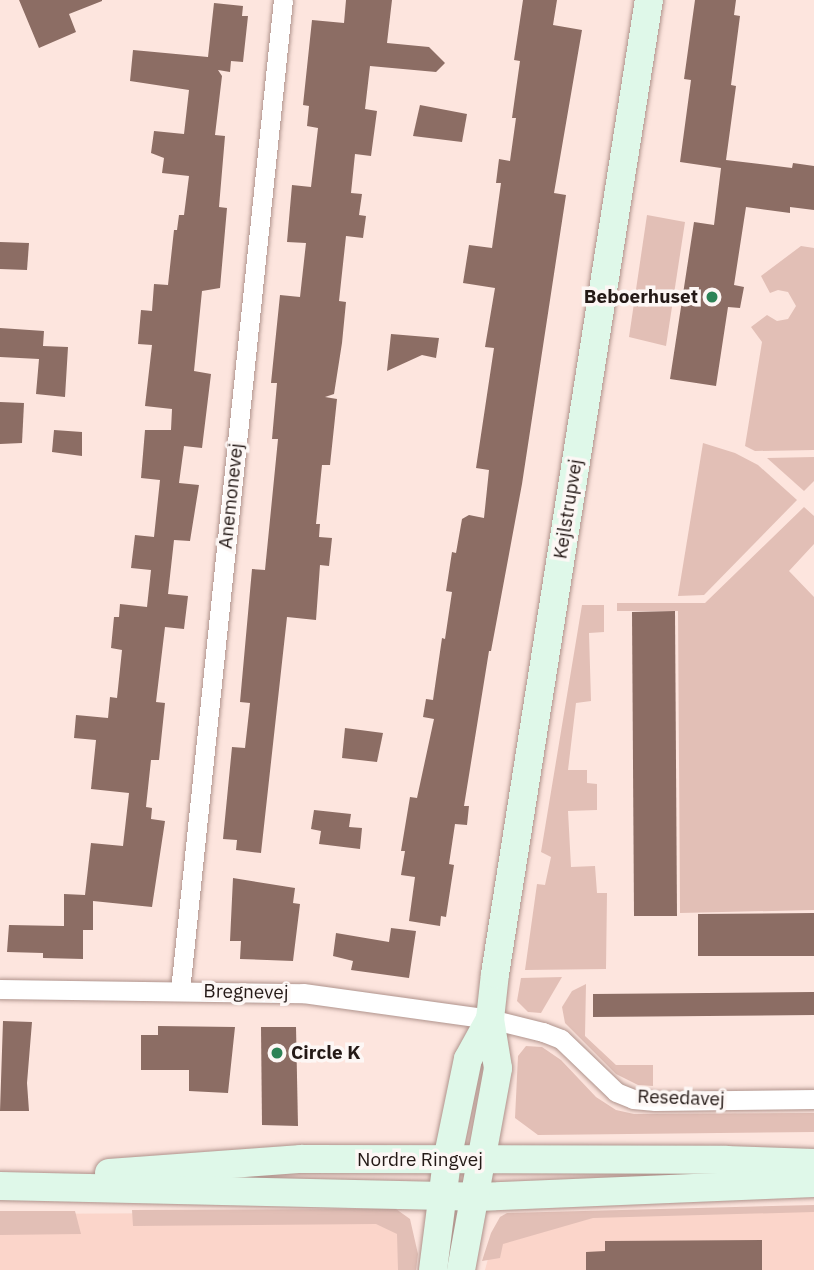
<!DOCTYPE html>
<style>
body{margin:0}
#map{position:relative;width:814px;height:1270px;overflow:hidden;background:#fde5de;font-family:"IBM Plex Sans",sans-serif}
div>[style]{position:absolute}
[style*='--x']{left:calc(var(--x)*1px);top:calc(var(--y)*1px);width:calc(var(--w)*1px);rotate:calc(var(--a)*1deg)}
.built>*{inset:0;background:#fbd5ca}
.green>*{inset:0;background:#e2bfb6}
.building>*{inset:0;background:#8c6d64}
.roads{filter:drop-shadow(0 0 2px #af938c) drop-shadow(0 0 2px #af938c)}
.street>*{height:19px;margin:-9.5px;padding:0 9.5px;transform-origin:9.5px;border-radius:9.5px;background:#fff}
.secondary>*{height:28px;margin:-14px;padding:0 14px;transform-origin:14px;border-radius:14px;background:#dff8e9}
.dots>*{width:19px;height:19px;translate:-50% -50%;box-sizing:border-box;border:4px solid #fdf7f5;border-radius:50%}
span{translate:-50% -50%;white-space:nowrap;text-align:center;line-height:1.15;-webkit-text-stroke:7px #fdf7f5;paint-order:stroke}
.poi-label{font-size:19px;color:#241916;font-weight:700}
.right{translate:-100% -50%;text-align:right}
.left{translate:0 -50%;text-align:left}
.street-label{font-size:19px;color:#241916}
</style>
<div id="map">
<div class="built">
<div style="clip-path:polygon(814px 1206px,814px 1270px,485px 1270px,496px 1229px,506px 1215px)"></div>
<div style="clip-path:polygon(392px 1212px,412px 1270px,0 1270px,0 1214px)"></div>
</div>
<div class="green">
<div style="clip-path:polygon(647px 215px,685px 222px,666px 346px,629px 337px)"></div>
<div style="clip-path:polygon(801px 246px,814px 248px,814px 450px,755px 451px,745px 446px,762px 342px,751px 327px,767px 315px,777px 321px,788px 319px,796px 306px,788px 292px,778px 290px,770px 293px,761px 276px)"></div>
<div style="clip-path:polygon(703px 443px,735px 453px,758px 465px,797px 500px,704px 595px,678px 596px)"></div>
<div style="clip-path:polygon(814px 457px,814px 481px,804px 491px,767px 458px)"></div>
<div style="clip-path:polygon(804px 507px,814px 516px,814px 544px,789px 571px,814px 597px,814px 910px,680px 913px,678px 611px,617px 611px,617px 603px,705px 603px)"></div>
<div style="clip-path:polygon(582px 605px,604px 605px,604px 632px,589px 633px,591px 701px,576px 703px,568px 770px,587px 770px,587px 783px,597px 784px,597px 810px,568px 811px,571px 867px,595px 866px,597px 893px,607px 893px,606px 969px,525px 970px,537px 884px,545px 885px,551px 857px,541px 852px)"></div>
<div style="clip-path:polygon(562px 977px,541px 1013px,528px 1012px,517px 1001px,521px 978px)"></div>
<div style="clip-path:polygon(586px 984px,585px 1036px,616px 1065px,653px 1065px,653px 1086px,638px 1085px,616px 1074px,565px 1023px,562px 1007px,572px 991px)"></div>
<div style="clip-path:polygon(526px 1046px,542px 1047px,561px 1060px,596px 1097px,616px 1110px,634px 1114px,814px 1113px,814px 1132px,538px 1135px,515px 1118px,518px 1056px)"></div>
<div style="clip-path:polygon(814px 1205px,814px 1212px,593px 1218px,503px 1244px,500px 1258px,482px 1261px,491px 1233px,500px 1217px,507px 1213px)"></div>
<div style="clip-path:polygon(396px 1209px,410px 1219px,418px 1254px,416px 1270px,398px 1270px,397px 1234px,376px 1224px,133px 1226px,132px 1210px)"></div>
<div style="clip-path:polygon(0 1211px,75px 1211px,81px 1234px,0 1235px)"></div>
</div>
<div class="building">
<div style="clip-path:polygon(19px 0,102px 0,102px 1px,69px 14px,76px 32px,39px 48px)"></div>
<div style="clip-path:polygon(346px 0,392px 0,387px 43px,429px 47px,445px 63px,436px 72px,370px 66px,365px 109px,377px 111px,371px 156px,355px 154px,351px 193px,362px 194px,359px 215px,366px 216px,363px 238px,346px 236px,339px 301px,346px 302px,342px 343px,334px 394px,325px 397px,337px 399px,330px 465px,322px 465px,316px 524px,320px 524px,319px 537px,332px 538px,329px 566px,320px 565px,316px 620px,287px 617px,261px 853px,236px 850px,237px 840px,223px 839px,232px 747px,245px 748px,250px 703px,240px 702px,252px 569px,265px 570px,278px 439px,272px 439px,277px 383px,271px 383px,280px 295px,300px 297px,306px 243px,287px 242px,292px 185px,311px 187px,318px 128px,307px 126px,309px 106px,303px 105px,312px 20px,344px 23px)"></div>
<div style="clip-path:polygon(523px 0,557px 0,553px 25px,582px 30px,554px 193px,566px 195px,522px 484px,491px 651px,489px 651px,464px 806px,469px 806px,467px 825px,455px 824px,449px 864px,454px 865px,446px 917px,441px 916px,440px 926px,409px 921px,415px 877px,401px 875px,405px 851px,401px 851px,410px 797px,417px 798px,434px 719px,423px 717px,426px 699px,433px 700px,442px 638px,445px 639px,452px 592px,446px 591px,452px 552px,456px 553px,462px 519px,469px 515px,484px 518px,489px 470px,476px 468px,494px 348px,485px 347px,495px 288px,463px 283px,469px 245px,492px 248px,501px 183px,496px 183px,499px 159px,510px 161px,516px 118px,512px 118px,520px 61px,514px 60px)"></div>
<div style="clip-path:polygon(695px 0,736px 0,734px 15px,740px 16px,731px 85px,736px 86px,726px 160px,792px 168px,793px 163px,814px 166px,814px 210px,790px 207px,790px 213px,746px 207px,734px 285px,744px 287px,740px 308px,728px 307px,716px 386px,670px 379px,694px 222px,714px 225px,721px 168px,680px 162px,691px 80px,684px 79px)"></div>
<div style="clip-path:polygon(214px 3px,243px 6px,242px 16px,248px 16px,243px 62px,231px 61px,230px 72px,218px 70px,222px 76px,215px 135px,225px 136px,219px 207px,227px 208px,220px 288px,202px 291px,194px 371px,211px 374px,202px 448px,184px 446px,179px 483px,199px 485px,190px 541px,174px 540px,168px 594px,188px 596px,184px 629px,165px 627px,156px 702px,165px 703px,159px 760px,151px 760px,146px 807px,152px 808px,151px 819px,165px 821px,152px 907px,93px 901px,93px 930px,83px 930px,83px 959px,43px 958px,43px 953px,7px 952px,9px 925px,64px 926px,64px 894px,85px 895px,91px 843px,123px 846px,129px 793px,91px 789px,96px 740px,74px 738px,76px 715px,108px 718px,110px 697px,117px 698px,122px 650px,111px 648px,114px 617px,119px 617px,120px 604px,147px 607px,151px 570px,131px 568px,135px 535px,154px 537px,160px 480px,141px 478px,145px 430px,171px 430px,172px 409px,145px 406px,152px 345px,138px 344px,141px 310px,152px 311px,154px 284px,168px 285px,174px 230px,177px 230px,179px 215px,184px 215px,189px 176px,162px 173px,164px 158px,151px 153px,154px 131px,184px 134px,189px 90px,130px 81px,133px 50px,208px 57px)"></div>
<div style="clip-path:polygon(420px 105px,467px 114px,462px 142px,413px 136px)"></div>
<div style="clip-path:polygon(0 242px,29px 243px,27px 270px,0 269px)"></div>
<div style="clip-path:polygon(0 328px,44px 331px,43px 346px,68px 347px,65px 397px,36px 394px,39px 359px,0 357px)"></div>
<div style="clip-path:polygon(391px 334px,439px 338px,436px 358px,422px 355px,387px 371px)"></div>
<div style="clip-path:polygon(0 402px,24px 403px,22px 443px,0 444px)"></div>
<div style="clip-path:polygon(54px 430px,82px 432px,82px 456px,52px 452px)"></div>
<div style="clip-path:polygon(675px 611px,677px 916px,634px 916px,632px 612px)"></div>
<div style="clip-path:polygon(345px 728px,383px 733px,377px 762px,342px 758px)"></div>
<div style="clip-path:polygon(314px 810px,351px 814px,349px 827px,362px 828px,360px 849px,319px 844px,321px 831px,311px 829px)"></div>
<div style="clip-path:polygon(233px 878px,295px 888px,293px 903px,300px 904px,293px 961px,240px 959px,241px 941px,230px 941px)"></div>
<div style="clip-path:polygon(814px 913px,814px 956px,698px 956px,698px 914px)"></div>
<div style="clip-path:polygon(391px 928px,416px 931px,409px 978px,351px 970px,353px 961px,333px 956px,336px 933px,389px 942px)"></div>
<div style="clip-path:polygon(814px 992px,814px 1015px,593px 1017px,593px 994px)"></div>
<div style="clip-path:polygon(3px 1021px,32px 1022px,27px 1083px,29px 1111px,0 1111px)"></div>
<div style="clip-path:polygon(158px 1026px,235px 1027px,228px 1093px,189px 1091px,189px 1070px,141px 1070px,141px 1035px,158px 1035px)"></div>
<div style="clip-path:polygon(261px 1027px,296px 1027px,298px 1126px,262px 1125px)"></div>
<div style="clip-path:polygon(762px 1240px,762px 1270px,586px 1270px,586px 1252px,605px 1251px,605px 1241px)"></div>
</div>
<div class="roads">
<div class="street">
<div style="--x:0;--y:989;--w:303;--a:0.8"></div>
<div style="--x:303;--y:993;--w:189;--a:7.9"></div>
<div style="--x:490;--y:1019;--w:55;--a:13.8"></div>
<div style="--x:543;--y:1032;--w:19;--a:21"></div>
<div style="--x:561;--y:1039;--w:76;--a:43.9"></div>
<div style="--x:616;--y:1092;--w:18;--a:22"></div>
<div style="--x:633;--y:1099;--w:22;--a:5"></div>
<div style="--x:655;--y:1101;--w:159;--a:-0.7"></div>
<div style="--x:180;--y:991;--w:996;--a:-84.07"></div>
</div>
<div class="secondary">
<div style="--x:109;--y:1173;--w:193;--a:-4.2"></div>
<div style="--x:301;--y:1159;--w:425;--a:0.1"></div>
<div style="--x:726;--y:1160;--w:88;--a:2"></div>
<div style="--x:0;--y:1186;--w:477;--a:1.3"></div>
<div style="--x:477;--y:1197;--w:337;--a:-2.4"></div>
<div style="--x:433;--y:1270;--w:111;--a:-82.7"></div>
<div style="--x:447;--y:1160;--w:103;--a:-78.3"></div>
<div style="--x:468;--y:1059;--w:46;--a:-61.2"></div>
<div style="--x:461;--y:1270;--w:205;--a:-79.6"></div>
<div style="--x:498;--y:1068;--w:50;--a:-99.3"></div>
<div style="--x:490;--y:1019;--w:45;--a:-83.7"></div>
<div style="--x:495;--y:974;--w:986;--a:-81.02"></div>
</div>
</div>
<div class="dots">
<div style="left:712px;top:297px;background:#2d8356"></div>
<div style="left:277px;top:1053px;background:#2d8356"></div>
</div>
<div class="poi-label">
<span class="right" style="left:698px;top:297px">Beboerhuset</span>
<span class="left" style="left:291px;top:1053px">Circle K</span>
</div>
<div class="street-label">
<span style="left:231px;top:496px;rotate:-84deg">Anemonevej</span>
<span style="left:568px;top:509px;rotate:-81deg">Kejlstrupvej</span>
<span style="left:246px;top:992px;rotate:1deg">Bregnevej</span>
<span style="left:681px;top:1098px;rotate:2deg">Resedavej</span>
<span style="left:420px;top:1160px">Nordre Ringvej</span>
</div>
</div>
